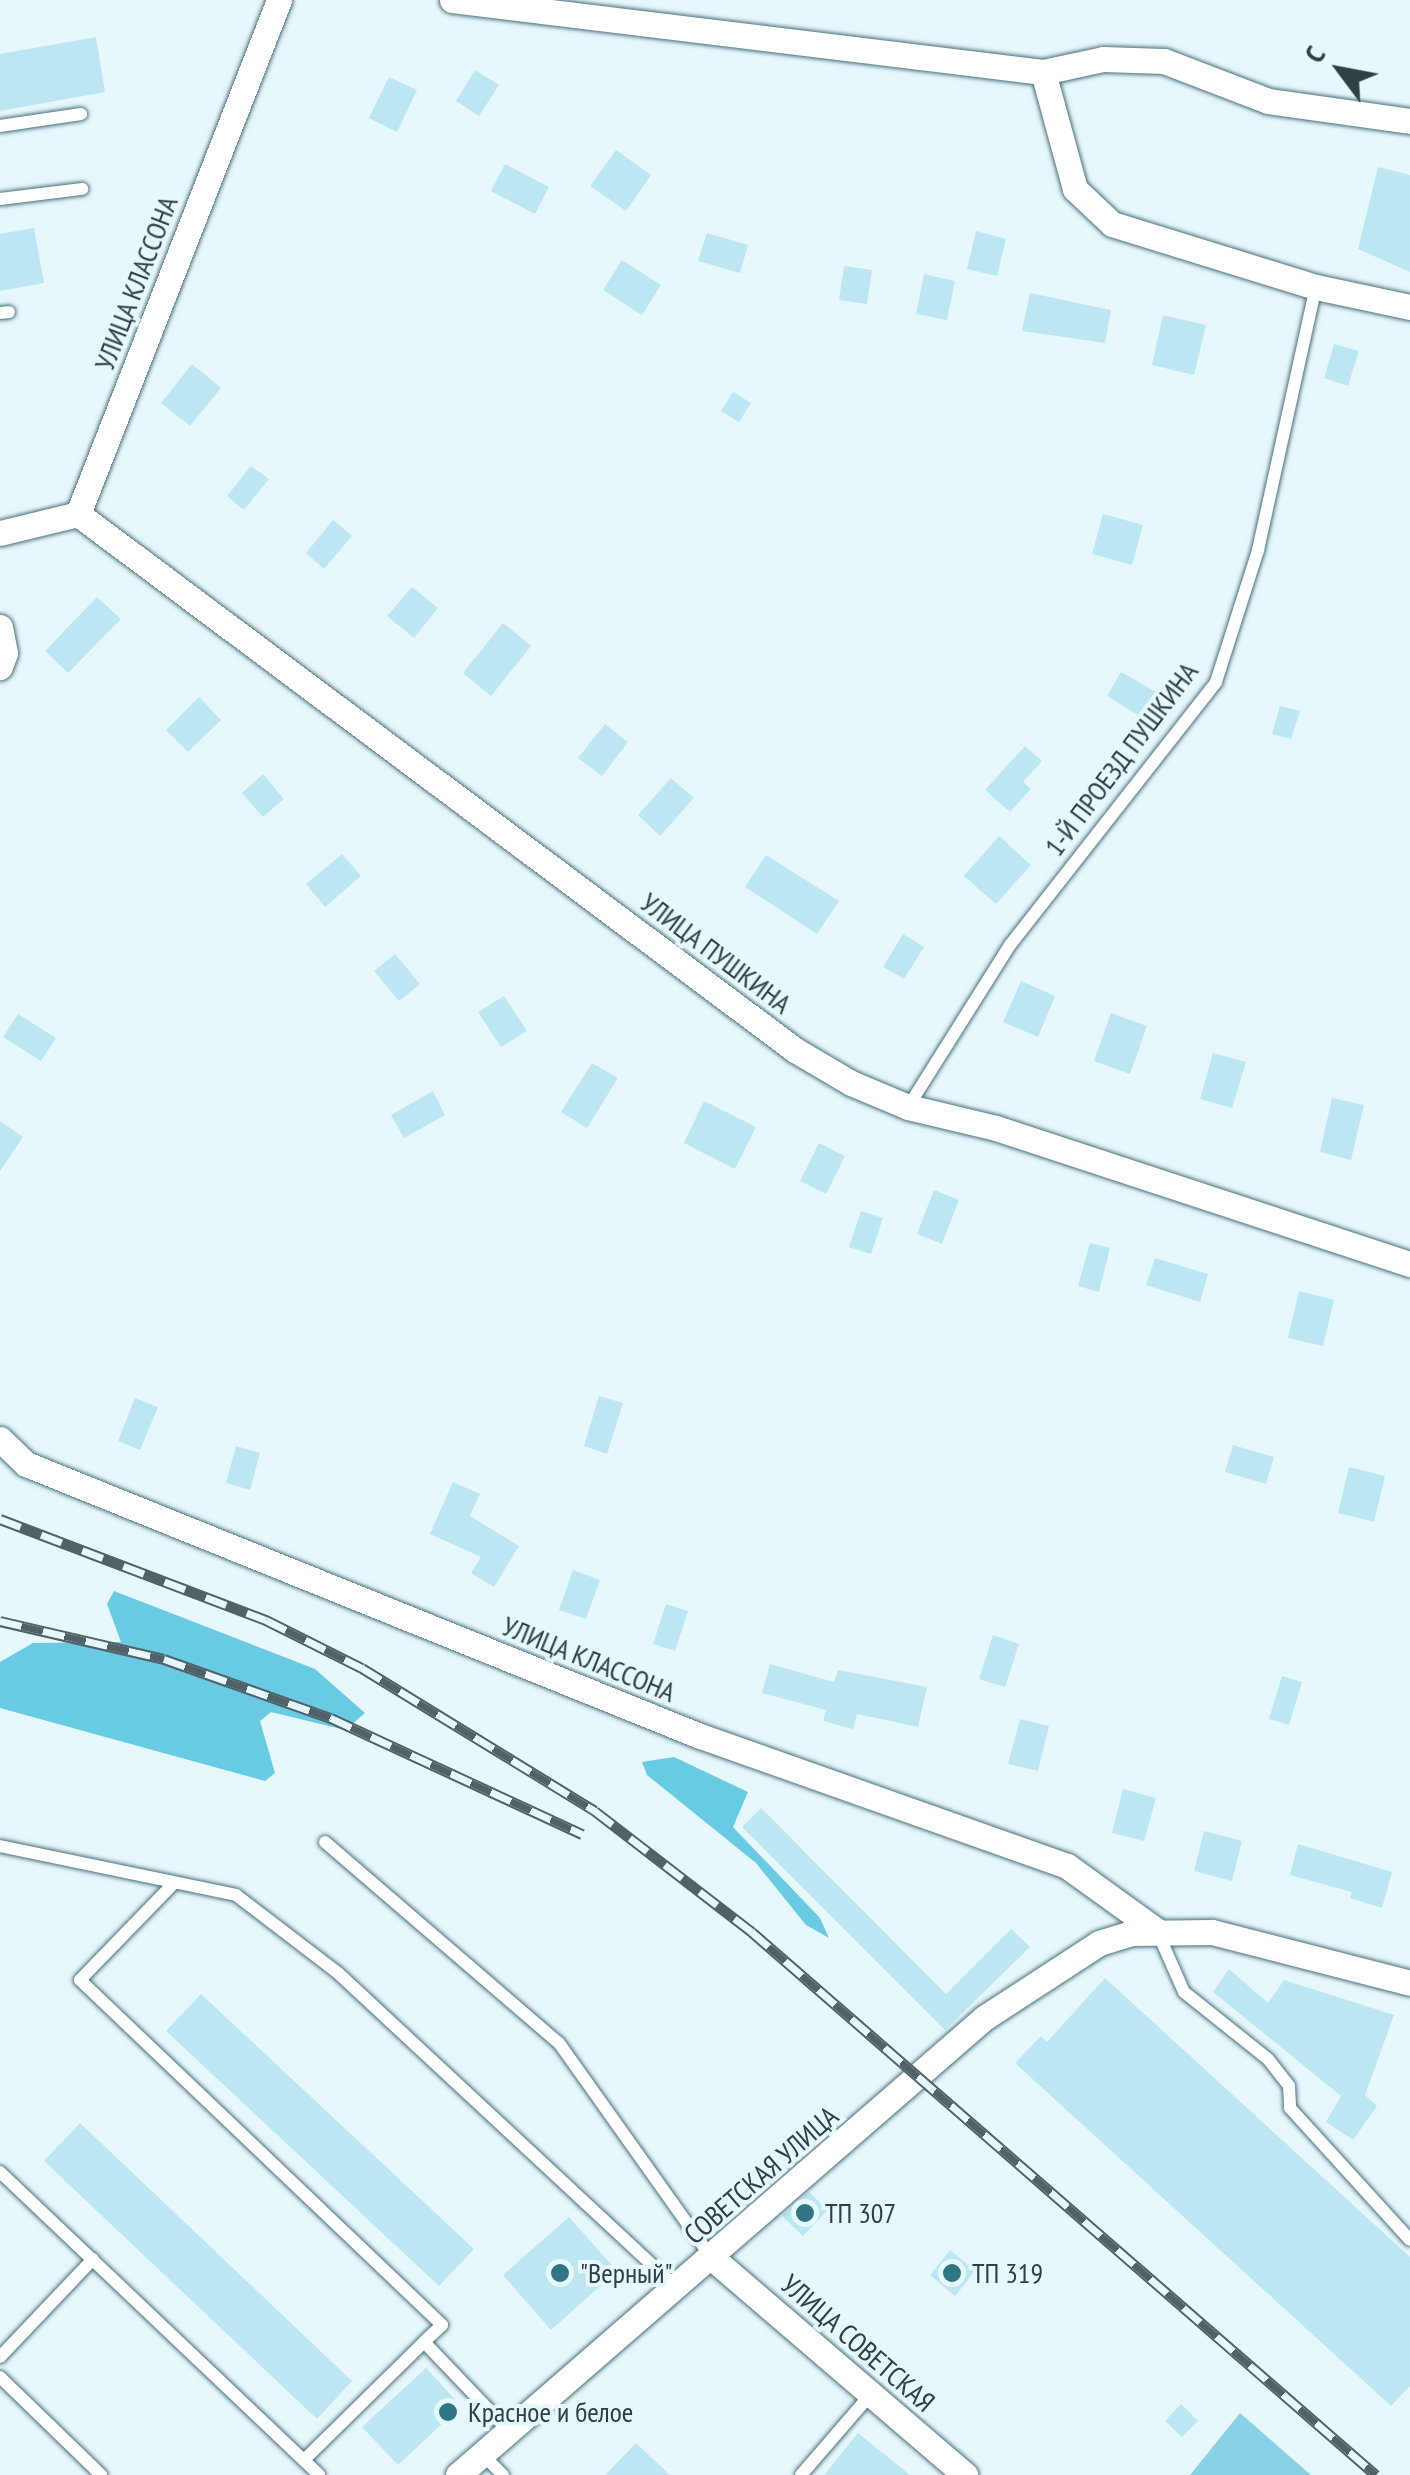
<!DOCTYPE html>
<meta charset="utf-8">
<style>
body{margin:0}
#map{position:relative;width:1410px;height:2475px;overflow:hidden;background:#e7f8fd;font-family:"PT Sans Narrow",sans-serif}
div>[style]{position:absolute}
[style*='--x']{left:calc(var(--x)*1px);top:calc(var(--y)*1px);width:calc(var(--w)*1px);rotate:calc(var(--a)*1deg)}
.green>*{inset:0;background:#89d1e5}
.forest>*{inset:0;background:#69cae4}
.building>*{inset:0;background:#bce6f2}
.roads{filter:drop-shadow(0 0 2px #49707b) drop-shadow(0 0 2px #49707b)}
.service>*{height:12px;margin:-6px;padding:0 6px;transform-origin:6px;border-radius:6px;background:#fff}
.minor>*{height:25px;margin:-12.5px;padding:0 12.5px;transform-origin:12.5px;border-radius:12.5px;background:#fff}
.rail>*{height:11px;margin-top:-5.5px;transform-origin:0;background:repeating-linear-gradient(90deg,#e7f8fd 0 22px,#516267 0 44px);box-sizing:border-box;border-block:2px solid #516267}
.dots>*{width:28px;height:28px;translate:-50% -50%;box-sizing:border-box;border:5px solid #e7f8fd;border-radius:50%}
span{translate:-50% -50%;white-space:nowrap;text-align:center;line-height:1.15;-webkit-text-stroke:8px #e7f8fd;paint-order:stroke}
.street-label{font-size:28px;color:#2f4045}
.poi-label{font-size:28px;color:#2f4045}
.left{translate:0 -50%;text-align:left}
.north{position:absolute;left:1290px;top:20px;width:100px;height:100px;-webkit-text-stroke:8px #e7f8fd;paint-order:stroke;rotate:302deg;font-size:28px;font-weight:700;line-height:40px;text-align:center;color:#2f4045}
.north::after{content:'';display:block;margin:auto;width:35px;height:45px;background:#2f4045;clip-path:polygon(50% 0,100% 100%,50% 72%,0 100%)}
</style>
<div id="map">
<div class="green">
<div style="clip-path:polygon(1240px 2413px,1311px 2475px,1190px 2475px)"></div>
</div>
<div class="forest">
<div style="clip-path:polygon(114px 1591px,315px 1669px,365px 1713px,345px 1730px,271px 1712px,260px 1721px,275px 1773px,265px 1781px,0 1708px,0 1662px,33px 1643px,121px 1642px,107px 1604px)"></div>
<div style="clip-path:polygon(674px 1757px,748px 1792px,733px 1827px,820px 1918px,829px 1938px,806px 1925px,756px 1863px,647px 1775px,642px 1762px)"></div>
</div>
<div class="building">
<div style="clip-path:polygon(96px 37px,105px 92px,0 111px,0 54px)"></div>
<div style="clip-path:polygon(475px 70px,499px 85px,479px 116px,456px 101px)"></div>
<div style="clip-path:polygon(389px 77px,417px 90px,397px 132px,369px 118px)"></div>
<div style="clip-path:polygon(616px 150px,651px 175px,626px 211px,590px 186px)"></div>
<div style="clip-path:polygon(505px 164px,549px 187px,535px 214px,491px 191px)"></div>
<div style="clip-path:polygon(1378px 167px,1410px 175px,1410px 272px,1358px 249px)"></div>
<div style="clip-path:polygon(34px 228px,44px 283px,0 291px,0 234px)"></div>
<div style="clip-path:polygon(976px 231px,1006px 239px,997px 276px,967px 269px)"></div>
<div style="clip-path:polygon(707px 233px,748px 245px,740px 273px,698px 261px)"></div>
<div style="clip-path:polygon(622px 260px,661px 285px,642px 315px,603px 290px)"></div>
<div style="clip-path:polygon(844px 266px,872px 270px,867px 304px,839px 300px)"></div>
<div style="clip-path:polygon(924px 274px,955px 281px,947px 320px,916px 314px)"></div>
<div style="clip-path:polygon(1030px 293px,1111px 310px,1105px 343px,1022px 331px)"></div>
<div style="clip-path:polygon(1163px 315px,1206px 325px,1194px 375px,1152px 365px)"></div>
<div style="clip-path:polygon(1334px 344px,1359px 351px,1348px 386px,1324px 378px)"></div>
<div style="clip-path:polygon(192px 364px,221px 388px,190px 426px,161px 403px)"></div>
<div style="clip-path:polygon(733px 392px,751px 403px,739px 422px,721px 411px)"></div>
<div style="clip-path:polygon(251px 466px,269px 479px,244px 510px,227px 496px)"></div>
<div style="clip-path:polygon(1103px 514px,1143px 525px,1132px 565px,1092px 554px)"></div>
<div style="clip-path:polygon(333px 520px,352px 536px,324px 569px,306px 553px)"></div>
<div style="clip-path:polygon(412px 587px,438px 608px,414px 638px,387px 616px)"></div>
<div style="clip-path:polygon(97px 597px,121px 619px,68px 673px,45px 651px)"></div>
<div style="clip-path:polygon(503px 623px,531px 646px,491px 696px,463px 673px)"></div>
<div style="clip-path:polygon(1121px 672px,1158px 693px,1143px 718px,1107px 696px)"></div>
<div style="clip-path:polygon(199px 697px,221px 720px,188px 752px,166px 730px)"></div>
<div style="clip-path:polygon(1280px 706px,1300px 711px,1291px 739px,1272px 734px)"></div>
<div style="clip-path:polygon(605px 724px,628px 742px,602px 776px,578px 758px)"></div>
<div style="clip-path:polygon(1025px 746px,1042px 761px,1023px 782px,1031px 789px,1010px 812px,985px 790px)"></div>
<div style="clip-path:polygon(263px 774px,284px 799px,263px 817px,242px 793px)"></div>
<div style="clip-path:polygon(671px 778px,694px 798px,660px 836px,638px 815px)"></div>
<div style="clip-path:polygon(999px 836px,1031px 865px,996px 904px,964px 876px)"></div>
<div style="clip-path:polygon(342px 854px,361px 876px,325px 907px,306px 884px)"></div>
<div style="clip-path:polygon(766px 855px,839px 901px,817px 934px,745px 887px)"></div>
<div style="clip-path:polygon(903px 934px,924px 947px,904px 979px,883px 967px)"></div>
<div style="clip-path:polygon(395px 954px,420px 984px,399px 1001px,374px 971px)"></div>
<div style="clip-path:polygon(1021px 981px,1055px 996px,1038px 1037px,1003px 1022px)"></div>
<div style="clip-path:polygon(504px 996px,527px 1031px,501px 1047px,478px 1012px)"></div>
<div style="clip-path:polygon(1111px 1013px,1147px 1026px,1130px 1074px,1094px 1061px)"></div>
<div style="clip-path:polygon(18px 1014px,56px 1038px,41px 1061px,3px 1037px)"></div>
<div style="clip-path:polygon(1213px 1053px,1246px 1062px,1232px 1108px,1200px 1099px)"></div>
<div style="clip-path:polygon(592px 1063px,618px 1078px,587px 1128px,561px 1112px)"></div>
<div style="clip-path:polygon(433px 1091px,445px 1115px,404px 1138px,391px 1115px)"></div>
<div style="clip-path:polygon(1332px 1098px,1364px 1105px,1351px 1160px,1320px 1152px)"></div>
<div style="clip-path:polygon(704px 1101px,756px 1127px,735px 1169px,684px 1143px)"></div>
<div style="clip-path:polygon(0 1121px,23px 1137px,0 1171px)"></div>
<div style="clip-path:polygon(819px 1143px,845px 1156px,826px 1194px,800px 1181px)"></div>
<div style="clip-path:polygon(934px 1190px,959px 1200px,942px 1244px,917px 1234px)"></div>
<div style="clip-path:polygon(861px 1211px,883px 1218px,871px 1254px,849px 1247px)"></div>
<div style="clip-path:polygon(1090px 1243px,1110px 1248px,1099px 1292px,1078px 1286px)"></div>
<div style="clip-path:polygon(1155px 1258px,1208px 1274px,1200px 1302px,1146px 1285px)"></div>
<div style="clip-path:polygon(1299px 1291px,1334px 1300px,1323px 1346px,1288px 1338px)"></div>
<div style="clip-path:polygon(599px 1396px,623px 1403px,607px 1454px,584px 1446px)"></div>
<div style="clip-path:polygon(135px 1398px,158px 1407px,140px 1450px,118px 1441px)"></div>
<div style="clip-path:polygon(1233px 1445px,1274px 1457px,1266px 1484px,1225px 1472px)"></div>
<div style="clip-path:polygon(236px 1446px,260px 1453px,250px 1490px,226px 1483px)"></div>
<div style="clip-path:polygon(1349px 1467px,1385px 1476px,1374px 1522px,1338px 1513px)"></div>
<div style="clip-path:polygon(453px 1482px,480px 1494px,470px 1516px,519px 1546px,494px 1587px,471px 1573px,481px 1557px,430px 1534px)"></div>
<div style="clip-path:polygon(573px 1570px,600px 1580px,586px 1619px,559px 1610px)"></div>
<div style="clip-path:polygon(666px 1604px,688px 1611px,675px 1651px,653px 1644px)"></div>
<div style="clip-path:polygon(993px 1635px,1019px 1644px,1005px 1687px,979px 1679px)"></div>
<div style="clip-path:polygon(770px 1664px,834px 1682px,838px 1670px,927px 1687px,918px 1727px,857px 1714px,853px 1729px,823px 1721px,826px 1710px,762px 1693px)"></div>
<div style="clip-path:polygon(1282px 1676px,1302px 1682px,1289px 1725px,1269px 1719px)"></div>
<div style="clip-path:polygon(1020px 1719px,1049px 1726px,1038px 1771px,1008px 1764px)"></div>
<div style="clip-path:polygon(1123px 1789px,1156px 1798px,1144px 1841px,1112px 1833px)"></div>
<div style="clip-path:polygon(761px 1808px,946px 1994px,1011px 1929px,1030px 1947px,945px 2030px,742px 1827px)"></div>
<div style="clip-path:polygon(1204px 1831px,1242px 1841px,1232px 1881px,1194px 1871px)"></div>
<div style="clip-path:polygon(1298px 1844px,1392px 1872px,1382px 1908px,1350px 1898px,1352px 1892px,1290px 1875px)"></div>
<div style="clip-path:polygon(1229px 1969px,1268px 2003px,1284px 1980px,1394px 2015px,1365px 2095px,1377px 2106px,1353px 2140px,1326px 2122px,1341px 2096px,1213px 1992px)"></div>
<div style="clip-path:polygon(1105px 1978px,1410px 2257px,1410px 2386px,1391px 2406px,1015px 2063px,1041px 2036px,1047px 2042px)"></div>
<div style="clip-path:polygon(201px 1994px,474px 2249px,439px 2286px,166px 2031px)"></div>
<div style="clip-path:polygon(80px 2123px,352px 2381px,317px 2419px,44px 2161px)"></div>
<div style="clip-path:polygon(809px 2192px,828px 2210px,803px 2236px,782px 2216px)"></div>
<div style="clip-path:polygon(569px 2217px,617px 2271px,551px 2330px,503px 2275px)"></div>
<div style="clip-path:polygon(950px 2250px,975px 2271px,955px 2296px,930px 2275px)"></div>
<div style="clip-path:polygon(426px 2368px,461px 2406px,398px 2465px,362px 2427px)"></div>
<div style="clip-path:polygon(1181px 2404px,1198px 2421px,1182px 2437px,1165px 2421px)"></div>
<div style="clip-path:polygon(858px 2433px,910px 2475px,824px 2475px)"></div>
<div style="clip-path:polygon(636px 2443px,670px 2475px,605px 2475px)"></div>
</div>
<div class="roads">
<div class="service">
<div style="--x:0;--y:126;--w:82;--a:-8.4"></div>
<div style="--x:0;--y:199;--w:83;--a:-7"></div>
<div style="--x:0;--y:313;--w:9;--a:-6"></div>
<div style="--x:908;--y:1107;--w:191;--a:-57.8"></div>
<div style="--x:1010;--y:945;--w:334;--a:-51.9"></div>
<div style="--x:1216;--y:682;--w:139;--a:-72.3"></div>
<div style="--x:1258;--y:550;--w:269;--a:-77.6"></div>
<div style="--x:325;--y:1842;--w:308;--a:40.7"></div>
<div style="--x:559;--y:2043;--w:262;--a:54.6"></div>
<div style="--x:0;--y:1846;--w:241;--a:11.7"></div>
<div style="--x:236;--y:1895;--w:128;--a:37.4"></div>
<div style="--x:338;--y:1973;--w:461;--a:42.9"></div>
<div style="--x:174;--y:1883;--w:135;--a:134.1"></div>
<div style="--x:80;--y:1980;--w:500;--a:43.62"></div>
<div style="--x:442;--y:2325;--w:25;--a:137"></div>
<div style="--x:1158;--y:1933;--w:64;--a:66.2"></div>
<div style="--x:1184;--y:1992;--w:107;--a:38.6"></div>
<div style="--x:1268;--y:2059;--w:34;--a:52"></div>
<div style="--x:1289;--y:2086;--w:22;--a:87"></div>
<div style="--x:1290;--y:2108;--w:178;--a:47.7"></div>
<div style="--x:0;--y:2172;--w:440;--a:43.5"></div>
<div style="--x:0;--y:2357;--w:135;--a:-46.5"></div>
<div style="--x:0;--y:2377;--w:141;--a:44.1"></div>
<div style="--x:482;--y:2454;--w:30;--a:45"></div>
<div style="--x:304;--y:2460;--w:168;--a:-44.5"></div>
<div style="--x:424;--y:2342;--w:123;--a:46.3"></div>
<div style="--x:801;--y:2475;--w:107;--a:-49.2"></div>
</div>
<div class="minor">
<div style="--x:452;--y:0;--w:595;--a:6.95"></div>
<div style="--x:1043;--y:72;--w:61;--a:-12.2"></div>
<div style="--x:1103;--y:59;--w:61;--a:1.9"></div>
<div style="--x:1164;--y:61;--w:111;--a:21"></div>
<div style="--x:1268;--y:101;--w:143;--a:8"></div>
<div style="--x:1043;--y:72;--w:121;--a:74.7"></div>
<div style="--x:1075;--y:189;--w:51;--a:43.4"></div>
<div style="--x:1112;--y:224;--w:214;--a:17.2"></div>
<div style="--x:1316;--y:287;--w:96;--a:12"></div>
<div style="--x:78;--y:514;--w:895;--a:36.78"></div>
<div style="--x:795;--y:1050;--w:65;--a:30.5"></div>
<div style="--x:851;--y:1083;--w:62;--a:22.8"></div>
<div style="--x:908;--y:1107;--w:90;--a:13.4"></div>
<div style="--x:996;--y:1128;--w:436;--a:18.2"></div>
<div style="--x:78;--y:514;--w:552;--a:-68.64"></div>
<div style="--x:0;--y:533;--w:80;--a:-13.7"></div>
<div style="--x:0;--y:627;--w:26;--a:79"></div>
<div style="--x:5;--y:653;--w:15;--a:110"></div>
<div style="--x:0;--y:1439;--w:36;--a:44"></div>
<div style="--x:26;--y:1464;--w:727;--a:21.98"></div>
<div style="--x:700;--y:1736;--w:389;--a:19.5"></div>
<div style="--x:1067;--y:1866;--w:111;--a:35.8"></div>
<div style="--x:711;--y:2257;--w:335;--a:40.6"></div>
<div style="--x:458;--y:2475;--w:697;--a:-40.98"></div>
<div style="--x:984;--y:2018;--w:137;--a:-33.1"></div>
<div style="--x:1099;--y:1943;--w:34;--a:-17"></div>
<div style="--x:1132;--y:1933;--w:80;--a:-0.7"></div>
<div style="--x:1212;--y:1932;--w:204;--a:14.4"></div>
</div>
</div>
<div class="rail">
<div style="--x:0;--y:1519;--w:285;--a:20.8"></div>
<div style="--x:266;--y:1620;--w:107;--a:26.6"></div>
<div style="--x:362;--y:1668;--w:273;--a:31.5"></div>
<div style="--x:595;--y:1811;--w:198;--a:37.6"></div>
<div style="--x:752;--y:1932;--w:827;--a:41.03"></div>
<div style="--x:0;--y:1621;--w:168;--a:13"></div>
<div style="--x:164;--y:1659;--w:177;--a:19.5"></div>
<div style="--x:331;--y:1718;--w:277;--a:24.8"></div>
</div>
<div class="dots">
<div style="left:805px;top:2213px;background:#317485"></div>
<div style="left:560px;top:2273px;background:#317485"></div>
<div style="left:952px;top:2273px;background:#317485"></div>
<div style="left:448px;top:2412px;background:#317485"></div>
</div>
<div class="street-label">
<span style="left:136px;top:283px;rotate:-69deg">УЛИЦА КЛАССОНА</span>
<span style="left:1121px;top:759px;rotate:-53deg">1-Й ПРОЕЗД ПУШКИНА</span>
<span style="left:716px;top:953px;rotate:37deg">УЛИЦА ПУШКИНА</span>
<span style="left:589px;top:1659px;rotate:22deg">УЛИЦА КЛАССОНА</span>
<span style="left:761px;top:2175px;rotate:-41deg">СОВЕТСКАЯ УЛИЦА</span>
<span style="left:858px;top:2343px;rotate:41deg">УЛИЦА СОВЕТСКАЯ</span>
</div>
<div class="poi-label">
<span class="left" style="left:825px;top:2213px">ТП 307</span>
<span class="left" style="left:580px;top:2273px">"Верный"</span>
<span class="left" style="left:972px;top:2273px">ТП 319</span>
<span class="left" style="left:468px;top:2412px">Красное и белое</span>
</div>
<div class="north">С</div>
</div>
